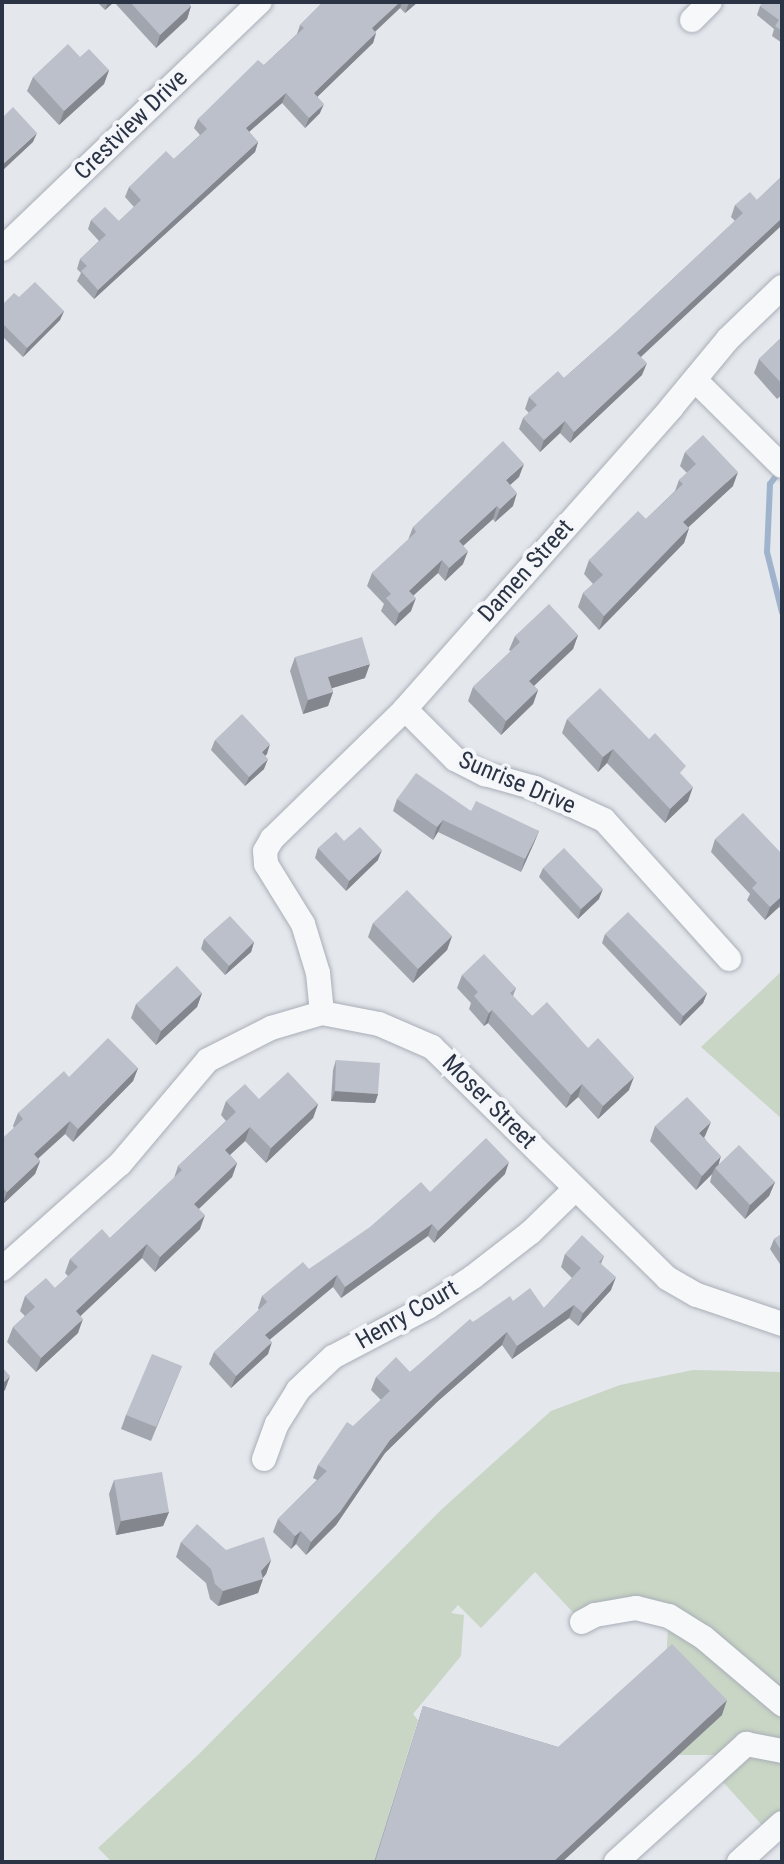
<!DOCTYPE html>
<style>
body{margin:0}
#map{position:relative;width:784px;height:1864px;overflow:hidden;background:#e4e7ec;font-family:"Roboto Condensed",sans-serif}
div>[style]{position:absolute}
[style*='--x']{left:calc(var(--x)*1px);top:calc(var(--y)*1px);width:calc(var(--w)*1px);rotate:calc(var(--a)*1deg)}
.green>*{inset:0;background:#c9d6c5}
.stream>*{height:6px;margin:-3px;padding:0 3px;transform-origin:3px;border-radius:3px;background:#9fb4cc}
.roads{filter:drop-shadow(0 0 2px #a9aeb7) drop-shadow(0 0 2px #a9aeb7)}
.minor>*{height:24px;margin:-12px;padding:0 12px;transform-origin:12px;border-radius:12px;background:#f7f8fa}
.wall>*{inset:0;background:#a1a5ae}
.shaded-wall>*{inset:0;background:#83868d}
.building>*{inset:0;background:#bbc0ca}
span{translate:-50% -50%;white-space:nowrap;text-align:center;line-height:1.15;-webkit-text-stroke:8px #f4f6f9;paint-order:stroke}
.street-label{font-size:24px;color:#2b3445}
.frame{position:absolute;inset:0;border:4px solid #2b3445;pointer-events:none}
</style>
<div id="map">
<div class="green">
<div style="clip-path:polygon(782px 971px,782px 1119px,701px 1047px)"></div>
<div style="clip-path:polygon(693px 1370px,782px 1372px,782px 1823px,770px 1834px,714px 1772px,731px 1755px,678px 1755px,666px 1658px,669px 1616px,582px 1622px,535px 1572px,481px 1628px,458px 1605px,451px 1613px,464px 1615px,461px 1656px,413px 1714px,418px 1720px,374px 1862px,112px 1862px,98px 1848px,198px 1755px,442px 1509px,551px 1411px,620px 1385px)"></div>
</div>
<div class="stream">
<div style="--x:779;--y:472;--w:15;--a:127"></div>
<div style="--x:770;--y:484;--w:68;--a:92.5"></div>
<div style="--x:767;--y:552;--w:62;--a:76"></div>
</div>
<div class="roads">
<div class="minor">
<div style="--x:692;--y:20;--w:25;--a:-45"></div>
<div style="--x:2;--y:249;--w:357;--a:-43.8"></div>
<div style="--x:695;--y:380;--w:122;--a:44.7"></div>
<div style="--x:405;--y:709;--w:71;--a:45"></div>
<div style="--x:455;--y:759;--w:34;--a:27"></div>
<div style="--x:485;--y:774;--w:52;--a:15.6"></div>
<div style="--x:535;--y:788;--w:76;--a:24.9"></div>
<div style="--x:604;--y:820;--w:187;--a:48"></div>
<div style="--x:322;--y:1013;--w:40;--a:-95.7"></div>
<div style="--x:318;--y:973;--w:51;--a:-107"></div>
<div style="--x:303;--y:924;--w:70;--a:-121.7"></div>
<div style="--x:266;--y:864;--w:13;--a:-94"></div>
<div style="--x:265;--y:851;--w:14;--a:-60"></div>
<div style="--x:272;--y:839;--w:186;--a:-44.3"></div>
<div style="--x:405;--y:709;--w:402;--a:-48.5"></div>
<div style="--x:671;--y:408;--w:89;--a:-50.4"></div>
<div style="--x:728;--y:339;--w:75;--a:-43.9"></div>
<div style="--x:2;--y:1269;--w:158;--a:-41.7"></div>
<div style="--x:120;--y:1164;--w:136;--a:-49.8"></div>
<div style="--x:208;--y:1060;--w:71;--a:-26.9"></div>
<div style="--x:271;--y:1028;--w:53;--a:-16.4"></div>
<div style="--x:322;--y:1013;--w:58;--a:10.9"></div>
<div style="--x:379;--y:1024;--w:58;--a:23.5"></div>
<div style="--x:432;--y:1047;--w:330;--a:44.5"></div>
<div style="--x:667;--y:1278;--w:34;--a:30"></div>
<div style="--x:697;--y:1295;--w:90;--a:18.8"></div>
<div style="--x:264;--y:1459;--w:37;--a:-70"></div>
<div style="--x:277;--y:1424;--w:40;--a:-58"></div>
<div style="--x:298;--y:1390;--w:48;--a:-43.3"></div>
<div style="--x:333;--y:1357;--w:107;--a:-27.8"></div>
<div style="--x:428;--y:1307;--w:54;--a:-33.7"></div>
<div style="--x:473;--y:1277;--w:73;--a:-37.8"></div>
<div style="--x:531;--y:1232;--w:62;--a:-44.3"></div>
<div style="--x:582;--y:1622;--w:15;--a:-28"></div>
<div style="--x:595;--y:1615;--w:42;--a:-9.7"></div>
<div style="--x:636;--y:1608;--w:34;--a:14"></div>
<div style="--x:669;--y:1616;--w:40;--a:32"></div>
<div style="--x:703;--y:1637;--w:104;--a:40.3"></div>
<div style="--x:616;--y:1862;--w:176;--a:-42.2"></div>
<div style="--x:746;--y:1744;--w:37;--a:11"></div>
<div style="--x:739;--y:1862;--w:58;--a:-42.2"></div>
</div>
</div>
<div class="wall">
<div style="clip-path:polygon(97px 2px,114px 2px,105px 10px)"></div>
<div style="clip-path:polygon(114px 2px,187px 2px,191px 6px,187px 19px,156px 48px)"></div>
<div style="clip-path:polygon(323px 2px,418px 2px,405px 13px,400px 8px,375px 32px,376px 33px,373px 43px,317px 97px,320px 113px,305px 128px,282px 103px,249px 132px,258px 142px,255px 152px,94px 299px,77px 281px,81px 273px,77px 269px,80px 259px,99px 241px,88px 229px,91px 220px,119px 221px,134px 207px,125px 197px,129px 187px,174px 159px,200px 135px,194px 128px,198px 119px,264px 65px,297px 34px,300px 25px)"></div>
<div style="clip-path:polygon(782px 2px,782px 43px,772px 36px,774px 29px,757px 15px,760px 6px)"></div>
<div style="clip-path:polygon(80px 57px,109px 70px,104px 84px,59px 125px,27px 91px,33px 77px)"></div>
<div style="clip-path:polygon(782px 176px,782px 225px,641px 357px,642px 375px,570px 443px,560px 433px,540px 452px,519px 429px,523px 418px,529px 413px,525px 409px,529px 397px,564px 378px,617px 331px,735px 221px,731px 217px,735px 205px,757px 200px)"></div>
<div style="clip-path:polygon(19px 297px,64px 311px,60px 320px,23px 357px,2px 336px,2px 305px)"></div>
<div style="clip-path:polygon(782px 337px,782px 395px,777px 399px,754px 373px,759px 359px)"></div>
<div style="clip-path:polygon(685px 452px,733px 486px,688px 527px,689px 528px,684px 543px,599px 630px,578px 607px,583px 593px,593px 584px,584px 574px,589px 560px,646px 519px,675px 491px,679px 480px,687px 473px,680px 466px)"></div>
<div style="clip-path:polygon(519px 477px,510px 485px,513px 506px,495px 522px,493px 519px,463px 546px,463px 564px,445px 581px,438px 573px,413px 596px,411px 611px,395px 626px,381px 611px,384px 604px,367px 586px,372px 573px,408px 540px,413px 527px)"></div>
<div style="clip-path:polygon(578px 635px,573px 649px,534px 686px,538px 690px,533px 704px,501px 735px,468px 701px,473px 687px,511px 651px,509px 650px,515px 636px)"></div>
<div style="clip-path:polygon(295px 657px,365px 678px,332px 688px,333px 692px,328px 706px,303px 714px,290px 671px)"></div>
<div style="clip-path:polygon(567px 719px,683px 776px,688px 801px,665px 823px,607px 763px,598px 772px,562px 733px)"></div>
<div style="clip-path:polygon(215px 740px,267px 754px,265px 756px,264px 769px,245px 786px,211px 750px)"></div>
<div style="clip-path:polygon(397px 799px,471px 811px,539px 831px,521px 872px,438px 832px,433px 840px,393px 811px)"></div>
<div style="clip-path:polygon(715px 839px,782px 854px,782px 910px,779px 907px,765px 920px,747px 900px,750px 894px,711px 852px)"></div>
<div style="clip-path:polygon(344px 841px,378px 860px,346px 891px,315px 858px,318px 848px)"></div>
<div style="clip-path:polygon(543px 868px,599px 899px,578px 919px,539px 877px)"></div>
<div style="clip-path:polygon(373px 923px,452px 936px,447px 950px,413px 983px,368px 937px)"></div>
<div style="clip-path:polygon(605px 934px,707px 993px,703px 1003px,680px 1026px,602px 943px)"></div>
<div style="clip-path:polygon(204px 939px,254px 942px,251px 952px,225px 975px,201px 949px)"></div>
<div style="clip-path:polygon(462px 975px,516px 988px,513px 996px,532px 1016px,588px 1048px,629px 1090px,598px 1119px,578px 1097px,566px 1108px,488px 1023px,484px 1026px,469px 1009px,471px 1003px,457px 988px)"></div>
<div style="clip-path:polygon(202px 993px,197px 1007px,156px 1045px,131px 1018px,136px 1004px)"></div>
<div style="clip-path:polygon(336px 1060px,378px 1094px,375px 1103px,331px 1101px,333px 1070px)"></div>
<div style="clip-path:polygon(138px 1068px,133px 1081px,73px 1142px,65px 1134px,38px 1158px,40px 1161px,35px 1174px,2px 1205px,2px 1139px,14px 1128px,13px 1126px,18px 1113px,69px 1077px)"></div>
<div style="clip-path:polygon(259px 1099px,318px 1104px,313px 1118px,266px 1163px,245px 1141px,230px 1155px,237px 1163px,232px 1177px,199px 1209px,200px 1229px,155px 1272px,142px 1258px,80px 1316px,78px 1333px,36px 1372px,7px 1342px,13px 1327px,25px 1316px,20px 1311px,25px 1296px,55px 1288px,68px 1276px,65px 1273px,70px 1259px,110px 1238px,174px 1178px,178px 1166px,226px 1121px,221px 1115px,226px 1101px)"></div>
<div style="clip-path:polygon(655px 1126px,705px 1136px,704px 1137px,719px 1164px,775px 1182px,769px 1196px,745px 1219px,710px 1182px,712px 1174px,696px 1190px,650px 1141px)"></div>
<div style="clip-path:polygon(505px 1174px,434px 1243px,428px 1236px,341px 1298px,333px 1287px,270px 1339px,268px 1354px,231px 1388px,209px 1364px,214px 1352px,259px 1310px,258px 1308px,262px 1296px,309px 1269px,430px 1192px)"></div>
<div style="clip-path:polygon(782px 1234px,782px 1267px,770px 1249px,774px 1239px)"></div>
<div style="clip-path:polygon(565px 1254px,604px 1256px,601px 1264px,611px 1290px,578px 1326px,569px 1318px,512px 1359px,502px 1345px,437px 1402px,385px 1453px,336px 1525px,306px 1555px,296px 1544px,291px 1549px,273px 1532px,278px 1519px,317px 1480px,313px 1478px,318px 1465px,381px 1400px,371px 1390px,376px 1377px,410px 1372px,473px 1322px,513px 1301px,544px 1308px,572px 1278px,561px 1267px)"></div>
<div style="clip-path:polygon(182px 1366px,151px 1441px,121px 1429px,126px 1415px)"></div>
<div style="clip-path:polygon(114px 1480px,169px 1512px,163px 1526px,116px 1535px,109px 1494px)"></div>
<div style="clip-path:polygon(181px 1542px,226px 1550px,271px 1560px,266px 1574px,263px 1578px,258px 1593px,218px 1606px,210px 1599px,206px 1583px,176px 1557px)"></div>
<div style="clip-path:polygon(423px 1706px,558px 1747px,722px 1715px,562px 1862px,374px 1862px)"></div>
</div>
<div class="shaded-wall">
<div style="clip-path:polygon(108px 2px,114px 2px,105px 10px)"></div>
<div style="clip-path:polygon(400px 2px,402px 2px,400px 8px,368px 38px,372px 28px)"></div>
<div style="clip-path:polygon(410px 2px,418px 2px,405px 13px,409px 3px)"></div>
<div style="clip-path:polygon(191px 6px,187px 19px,156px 48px,160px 35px)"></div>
<div style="clip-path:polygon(376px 33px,373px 43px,311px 103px,314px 93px)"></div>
<div style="clip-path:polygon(109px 70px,104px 84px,59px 125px,64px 111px)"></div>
<div style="clip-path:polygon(286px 93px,282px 103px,242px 138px,246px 128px)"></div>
<div style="clip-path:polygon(324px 104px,320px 113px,305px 128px,309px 118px)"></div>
<div style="clip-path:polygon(37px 133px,33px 142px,2px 171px,2px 165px)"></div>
<div style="clip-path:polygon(258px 142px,255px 152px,94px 299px,98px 290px)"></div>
<div style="clip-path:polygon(782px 218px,782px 225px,633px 364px,637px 353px)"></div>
<div style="clip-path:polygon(64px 311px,60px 320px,23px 357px,27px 348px)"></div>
<div style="clip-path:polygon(647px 363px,642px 375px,570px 443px,574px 432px)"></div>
<div style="clip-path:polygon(565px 421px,560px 433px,540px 452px,544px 440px)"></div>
<div style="clip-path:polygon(524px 464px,519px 477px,501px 493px,506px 480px)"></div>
<div style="clip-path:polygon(738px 472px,733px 486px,678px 537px,683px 522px)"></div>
<div style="clip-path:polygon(517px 493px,513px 506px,495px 522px,500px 509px)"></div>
<div style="clip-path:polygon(497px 506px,493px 519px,454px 554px,459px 541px)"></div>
<div style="clip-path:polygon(689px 528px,684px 543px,599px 630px,604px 616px)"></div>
<div style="clip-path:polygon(468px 551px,463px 564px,445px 581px,449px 568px)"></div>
<div style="clip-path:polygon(442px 560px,438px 573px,404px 604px,409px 591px)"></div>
<div style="clip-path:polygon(416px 598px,411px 611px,395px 626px,399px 613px)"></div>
<div style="clip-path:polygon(578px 635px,573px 649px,524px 695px,529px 681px)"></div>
<div style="clip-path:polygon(370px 664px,365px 678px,323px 691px,328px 677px)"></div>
<div style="clip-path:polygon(538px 690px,533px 704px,501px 735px,506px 721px)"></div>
<div style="clip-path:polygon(333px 692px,328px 706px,303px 714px,308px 700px)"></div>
<div style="clip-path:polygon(270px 744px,267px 754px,258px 762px,262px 752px)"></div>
<div style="clip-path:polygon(613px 749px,607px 763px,598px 772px,603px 757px)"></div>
<div style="clip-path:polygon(268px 759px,264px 769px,245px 786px,249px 777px)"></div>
<div style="clip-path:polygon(693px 787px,688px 801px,665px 823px,670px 809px)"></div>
<div style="clip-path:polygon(443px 820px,438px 832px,433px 840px,437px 827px)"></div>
<div style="clip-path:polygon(539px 831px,534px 843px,521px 872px,525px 859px)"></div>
<div style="clip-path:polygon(382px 850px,378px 860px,346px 891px,349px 881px)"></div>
<div style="clip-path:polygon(603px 889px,599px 899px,578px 919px,581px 909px)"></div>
<div style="clip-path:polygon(782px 896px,779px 907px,765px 920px,770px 907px)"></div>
<div style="clip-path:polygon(452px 936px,447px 950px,413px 983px,418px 969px)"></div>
<div style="clip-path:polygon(254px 942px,251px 952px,225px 975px,229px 966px)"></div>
<div style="clip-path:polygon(202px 993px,197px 1007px,156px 1045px,161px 1031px)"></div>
<div style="clip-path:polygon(707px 993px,703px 1003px,680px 1026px,683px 1016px)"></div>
<div style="clip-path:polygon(492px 1010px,488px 1023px,484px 1026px,489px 1013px)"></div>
<div style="clip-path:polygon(138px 1068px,133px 1081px,73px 1142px,78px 1129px)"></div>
<div style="clip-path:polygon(634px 1077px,629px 1090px,598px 1119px,603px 1106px)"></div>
<div style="clip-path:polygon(582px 1084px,578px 1097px,566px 1108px,571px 1095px)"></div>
<div style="clip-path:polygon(335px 1091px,378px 1094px,375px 1103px,331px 1101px)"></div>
<div style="clip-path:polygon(318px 1104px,313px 1118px,266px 1163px,271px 1148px)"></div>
<div style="clip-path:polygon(70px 1121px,65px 1134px,29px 1167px,34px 1154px)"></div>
<div style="clip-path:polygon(711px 1122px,705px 1136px,694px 1147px,699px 1133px)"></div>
<div style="clip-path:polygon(250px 1127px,245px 1141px,220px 1164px,225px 1150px)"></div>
<div style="clip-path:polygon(721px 1156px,717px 1170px,715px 1168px,712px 1174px,696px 1190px,702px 1176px)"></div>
<div style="clip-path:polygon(40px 1161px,35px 1174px,2px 1205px,7px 1192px)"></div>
<div style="clip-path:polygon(509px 1162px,505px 1174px,434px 1243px,438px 1231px)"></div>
<div style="clip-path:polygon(237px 1163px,232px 1177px,189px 1218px,194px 1204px)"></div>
<div style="clip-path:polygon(775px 1182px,769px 1196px,745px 1219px,750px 1205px)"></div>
<div style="clip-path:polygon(205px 1215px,200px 1229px,155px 1272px,160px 1257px)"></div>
<div style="clip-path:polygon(432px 1224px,428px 1236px,341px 1298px,345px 1287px)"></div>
<div style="clip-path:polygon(147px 1244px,142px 1258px,71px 1325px,76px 1311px)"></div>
<div style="clip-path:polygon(337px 1275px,333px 1287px,261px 1347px,265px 1335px)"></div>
<div style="clip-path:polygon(616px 1277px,611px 1290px,578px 1326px,583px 1313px)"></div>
<div style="clip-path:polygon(574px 1305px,569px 1318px,512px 1359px,517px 1346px)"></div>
<div style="clip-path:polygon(83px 1319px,78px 1333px,36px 1372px,41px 1358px)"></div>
<div style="clip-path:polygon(507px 1332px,502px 1345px,437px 1402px,385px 1453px,336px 1525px,306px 1555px,311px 1542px,390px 1440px,442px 1390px)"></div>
<div style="clip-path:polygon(272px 1342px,268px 1354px,231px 1388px,236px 1376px)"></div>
<div style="clip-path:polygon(10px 1376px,5px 1390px,2px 1393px,2px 1384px)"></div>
<div style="clip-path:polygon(169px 1512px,163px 1526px,116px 1535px,121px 1521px)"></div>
<div style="clip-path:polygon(301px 1531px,296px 1544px,291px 1549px,295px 1536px)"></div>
<div style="clip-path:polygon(271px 1560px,266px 1574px,261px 1580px,263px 1579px,258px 1593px,218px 1606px,223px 1591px,261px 1571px)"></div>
<div style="clip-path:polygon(727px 1700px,722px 1715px,562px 1862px,553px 1862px)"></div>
</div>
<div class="building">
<div style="clip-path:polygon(130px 2px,187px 2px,191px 6px,160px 35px)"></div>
<div style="clip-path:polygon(323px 2px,400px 2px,372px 28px,376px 33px,314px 93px,324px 104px,309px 118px,286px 93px,246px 128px,258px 142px,98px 290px,81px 271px,87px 266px,80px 259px,106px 235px,91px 220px,105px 207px,119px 221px,141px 200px,129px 187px,166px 151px,174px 159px,207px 129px,198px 119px,258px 60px,264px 65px,304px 28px,300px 25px)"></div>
<div style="clip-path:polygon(763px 2px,782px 2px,782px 31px,775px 26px,779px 20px,760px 6px)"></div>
<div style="clip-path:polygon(68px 44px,80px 57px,89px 49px,109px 70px,64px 111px,33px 77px)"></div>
<div style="clip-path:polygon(13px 107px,37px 133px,2px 165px,2px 118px)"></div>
<div style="clip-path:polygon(782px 176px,782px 218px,637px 353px,647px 363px,574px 432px,565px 421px,544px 440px,523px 418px,537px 405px,529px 397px,558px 371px,564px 378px,617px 331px,743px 213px,735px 205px,750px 192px,757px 200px)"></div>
<div style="clip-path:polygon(35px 282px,64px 311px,27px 348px,2px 323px,2px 305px,14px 293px,19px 297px)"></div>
<div style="clip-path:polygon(782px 337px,782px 384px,759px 359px)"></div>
<div style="clip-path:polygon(703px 435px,738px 472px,683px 522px,689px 528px,604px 616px,583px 593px,603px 575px,589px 560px,638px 511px,646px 519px,683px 484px,679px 480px,696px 464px,685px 452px)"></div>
<div style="clip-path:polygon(503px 441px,524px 464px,506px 480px,517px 493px,500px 509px,497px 506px,459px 541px,468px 551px,449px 568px,442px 560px,409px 591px,416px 598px,399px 613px,386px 598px,391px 594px,372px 573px,416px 532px,413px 527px)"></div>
<div style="clip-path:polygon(549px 604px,578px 635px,529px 681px,538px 690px,506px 721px,473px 687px,520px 642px,515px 636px)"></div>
<div style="clip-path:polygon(362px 637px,370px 664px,328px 677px,333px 692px,308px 700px,295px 657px)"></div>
<div style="clip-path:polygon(600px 688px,649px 739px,655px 733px,686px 766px,680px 773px,693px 787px,670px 809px,613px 749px,603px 757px,567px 719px)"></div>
<div style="clip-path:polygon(242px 714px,270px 744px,262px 752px,268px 759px,249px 777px,215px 740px)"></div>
<div style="clip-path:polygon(416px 773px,471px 811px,476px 801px,539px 831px,525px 859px,443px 820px,437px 827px,397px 799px)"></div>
<div style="clip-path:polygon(743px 813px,782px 854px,782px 896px,770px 907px,752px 888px,757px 883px,715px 839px)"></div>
<div style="clip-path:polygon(360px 827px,382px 850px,349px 881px,318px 848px,336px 832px,344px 841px)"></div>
<div style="clip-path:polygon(564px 848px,603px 889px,581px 909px,543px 868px)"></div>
<div style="clip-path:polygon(407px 890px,452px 936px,418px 969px,373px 923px)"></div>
<div style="clip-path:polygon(628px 912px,707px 993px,683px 1016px,605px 934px)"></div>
<div style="clip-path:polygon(230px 916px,254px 942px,229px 966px,204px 939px)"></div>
<div style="clip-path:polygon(484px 954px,516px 988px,510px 993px,532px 1016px,547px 1002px,588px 1048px,598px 1038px,634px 1077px,603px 1106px,582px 1084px,571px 1095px,492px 1010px,489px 1013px,474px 996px,478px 992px,462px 975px)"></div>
<div style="clip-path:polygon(177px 966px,202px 993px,161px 1031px,136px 1004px)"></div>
<div style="clip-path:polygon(108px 1038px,138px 1068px,78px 1129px,70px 1121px,34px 1154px,40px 1161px,7px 1192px,2px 1187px,2px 1139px,23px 1119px,18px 1113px,64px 1071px,69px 1077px)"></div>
<div style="clip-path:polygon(336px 1060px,380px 1063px,378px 1094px,335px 1091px)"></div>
<div style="clip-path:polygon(288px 1072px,318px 1104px,271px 1148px,250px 1127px,225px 1150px,237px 1163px,194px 1204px,205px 1215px,160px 1257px,147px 1244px,76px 1311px,83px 1319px,41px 1358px,13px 1327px,35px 1307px,25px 1296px,46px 1278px,55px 1288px,78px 1267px,70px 1259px,102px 1229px,110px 1238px,182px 1170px,178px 1166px,236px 1112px,226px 1101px,245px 1084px,259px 1099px)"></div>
<div style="clip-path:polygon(687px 1097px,711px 1122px,699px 1133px,721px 1156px,702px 1176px,655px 1126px)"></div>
<div style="clip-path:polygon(486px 1138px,509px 1162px,438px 1231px,432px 1224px,345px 1287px,337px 1275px,265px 1335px,272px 1342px,236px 1376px,214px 1352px,267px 1302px,262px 1296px,303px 1262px,309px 1269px,370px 1227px,421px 1182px,430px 1192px)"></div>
<div style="clip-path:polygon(739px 1145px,775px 1182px,750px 1205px,715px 1168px)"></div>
<div style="clip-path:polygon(782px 1234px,782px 1252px,774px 1239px)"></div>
<div style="clip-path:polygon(582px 1235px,604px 1256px,599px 1262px,616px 1277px,583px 1313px,574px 1305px,517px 1346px,507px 1332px,442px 1390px,390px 1440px,340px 1512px,311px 1542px,301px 1531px,295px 1536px,278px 1519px,327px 1471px,318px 1465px,347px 1422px,353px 1426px,390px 1391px,376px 1377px,396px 1357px,410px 1372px,470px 1319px,473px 1322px,510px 1296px,513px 1301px,530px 1288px,544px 1308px,581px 1268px,565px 1254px)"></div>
<div style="clip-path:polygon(152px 1354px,182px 1366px,156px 1427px,126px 1415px)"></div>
<div style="clip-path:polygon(2px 1367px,10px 1376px,2px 1384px)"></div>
<div style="clip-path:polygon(162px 1472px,169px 1512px,121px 1521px,114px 1480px)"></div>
<div style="clip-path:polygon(197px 1524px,226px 1550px,264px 1537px,271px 1560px,261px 1571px,263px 1579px,223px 1591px,215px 1584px,211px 1569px,181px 1542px)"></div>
<div style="clip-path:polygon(672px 1644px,727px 1700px,553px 1862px,375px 1862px,423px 1706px,558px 1747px)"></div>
</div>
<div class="street-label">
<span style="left:131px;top:125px;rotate:-44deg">Crestview Drive</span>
<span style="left:526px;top:571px;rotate:-48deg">Damen Street</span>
<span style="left:517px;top:783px;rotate:23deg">Sunrise Drive</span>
<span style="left:489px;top:1102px;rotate:45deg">Moser Street</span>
<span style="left:407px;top:1315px;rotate:-30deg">Henry Court</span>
</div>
<div class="frame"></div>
</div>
